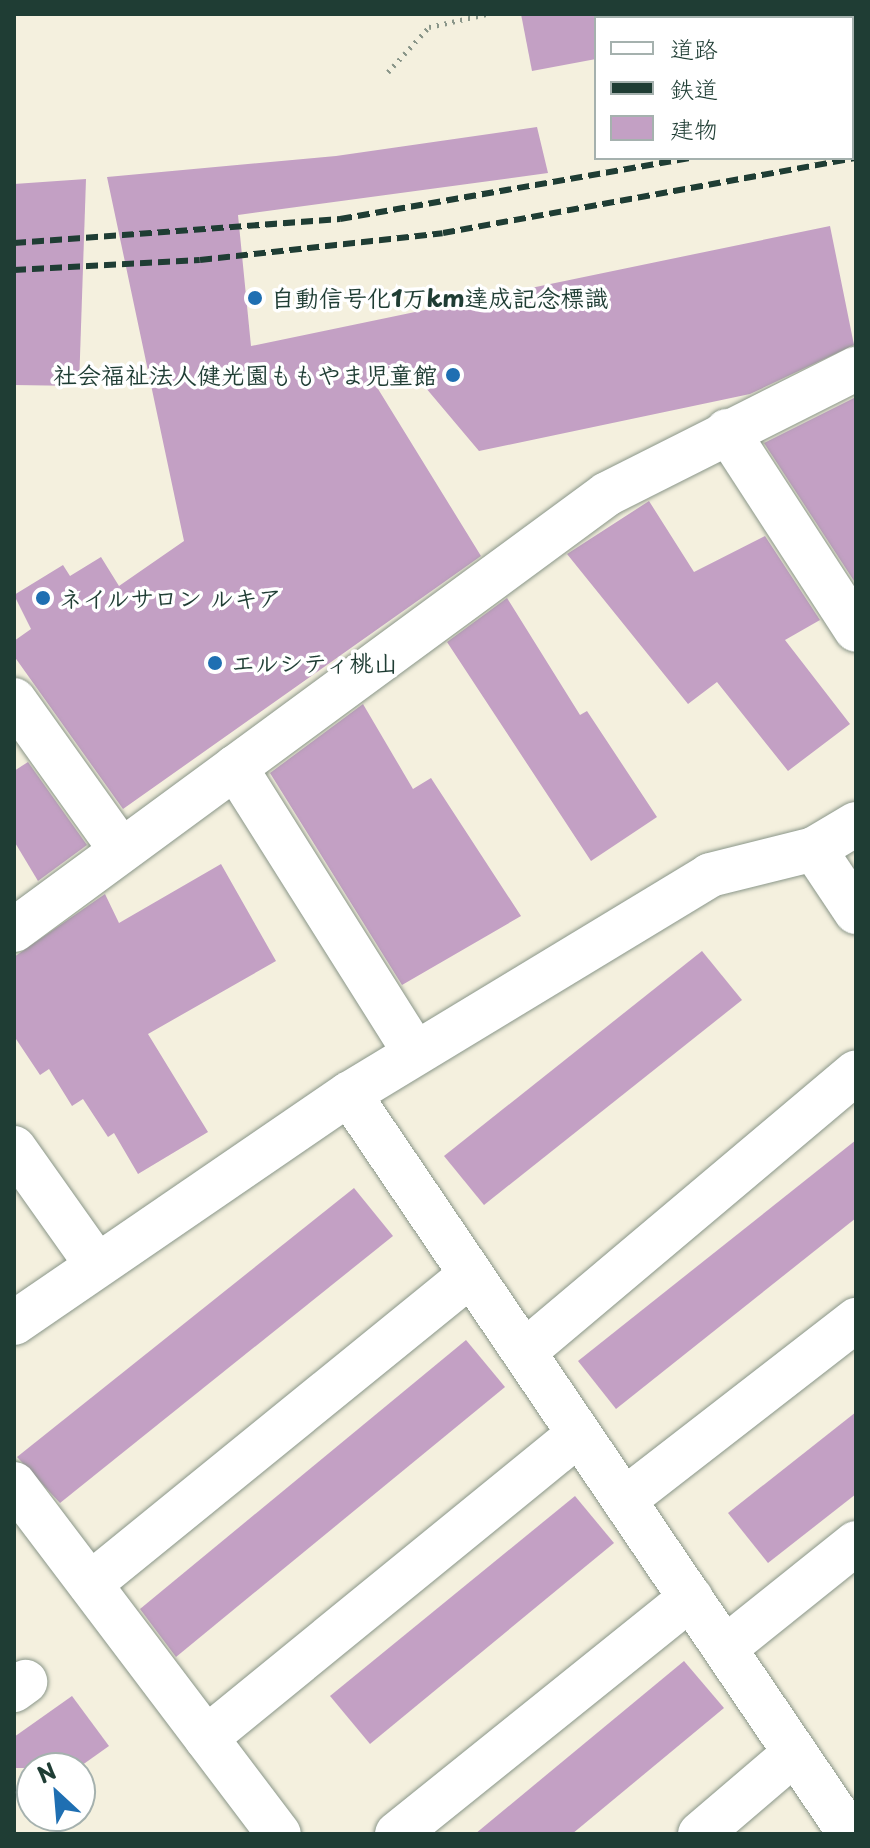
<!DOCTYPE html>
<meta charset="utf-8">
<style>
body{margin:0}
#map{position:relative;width:870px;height:1848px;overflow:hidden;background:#f4f0de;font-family:"Playpen Sans","Klee One",sans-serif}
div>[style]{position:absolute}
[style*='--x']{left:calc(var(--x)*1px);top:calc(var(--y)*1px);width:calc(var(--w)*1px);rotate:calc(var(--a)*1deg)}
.building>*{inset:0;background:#c3a0c4}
.path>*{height:5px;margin-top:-2.5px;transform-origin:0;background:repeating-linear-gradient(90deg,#8a9689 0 2px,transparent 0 8px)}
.roads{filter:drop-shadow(0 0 2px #8a9689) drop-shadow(0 0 2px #8a9689)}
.minor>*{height:44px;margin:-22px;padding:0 22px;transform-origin:22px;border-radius:22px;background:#fff}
.rail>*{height:6px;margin-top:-3px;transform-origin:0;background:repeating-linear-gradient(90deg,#1f3d34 0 12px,transparent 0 18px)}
.dots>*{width:22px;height:22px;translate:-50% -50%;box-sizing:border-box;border:4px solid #fff;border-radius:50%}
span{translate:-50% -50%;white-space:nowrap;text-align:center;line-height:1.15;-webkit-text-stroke:7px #fff;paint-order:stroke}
.poi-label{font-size:24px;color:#1f3d34;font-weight:700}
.left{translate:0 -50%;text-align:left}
.right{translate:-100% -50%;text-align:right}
.frame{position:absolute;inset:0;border:16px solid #1f3d34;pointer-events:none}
.legend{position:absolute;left:594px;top:16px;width:260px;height:144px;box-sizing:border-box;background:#fff;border:2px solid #a5b1ae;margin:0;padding:10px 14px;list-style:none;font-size:24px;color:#1f3d34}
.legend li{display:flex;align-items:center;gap:16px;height:40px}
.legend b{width:40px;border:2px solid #a5b1ae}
.north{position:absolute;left:16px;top:1752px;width:80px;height:80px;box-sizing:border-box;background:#fff;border:2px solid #a5b1ae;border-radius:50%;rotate:334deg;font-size:22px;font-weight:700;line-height:32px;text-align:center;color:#1f3d34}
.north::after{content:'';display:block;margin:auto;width:28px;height:36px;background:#1f6fb2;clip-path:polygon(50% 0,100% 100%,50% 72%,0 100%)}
</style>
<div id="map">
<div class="building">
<div style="clip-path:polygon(521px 14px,596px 14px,596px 59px,532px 71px)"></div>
<div style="clip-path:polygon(537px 127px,548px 173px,238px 215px,251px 346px,830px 226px,854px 345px,750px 394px,479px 451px,404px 362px,375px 384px,481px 556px,123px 809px,14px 656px,14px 641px,31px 629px,14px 595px,63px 565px,70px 576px,101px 557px,119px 586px,184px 541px,107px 177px,336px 156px)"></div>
<div style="clip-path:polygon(86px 179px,79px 386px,14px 385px,14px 184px)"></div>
<div style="clip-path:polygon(856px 397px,856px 584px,764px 443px)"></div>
<div style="clip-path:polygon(649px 501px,694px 572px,765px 536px,820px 620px,785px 640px,850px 724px,788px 771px,717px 682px,688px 704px,567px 554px)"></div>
<div style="clip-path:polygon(507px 598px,580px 715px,587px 711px,657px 817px,591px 861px,447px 642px)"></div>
<div style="clip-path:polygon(363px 704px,413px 789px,431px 778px,521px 916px,402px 985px,270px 773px)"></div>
<div style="clip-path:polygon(28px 762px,87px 845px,38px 881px,14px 841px,14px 771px)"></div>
<div style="clip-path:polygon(221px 864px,276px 961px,148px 1034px,208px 1132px,138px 1174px,114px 1133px,108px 1137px,83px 1099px,72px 1106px,49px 1069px,40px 1075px,14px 1036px,14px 957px,105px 894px,119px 923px)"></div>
<div style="clip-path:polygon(702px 951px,742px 1000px,484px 1205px,444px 1156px)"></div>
<div style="clip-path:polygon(856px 1140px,856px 1218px,616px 1409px,578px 1361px)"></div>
<div style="clip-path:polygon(354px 1188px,393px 1236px,60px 1503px,17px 1457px)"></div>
<div style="clip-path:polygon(466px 1340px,505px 1387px,176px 1657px,140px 1609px)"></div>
<div style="clip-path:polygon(856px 1412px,856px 1494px,768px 1563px,728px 1513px)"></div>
<div style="clip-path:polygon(575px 1496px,614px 1543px,370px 1744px,330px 1696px)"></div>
<div style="clip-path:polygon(684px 1661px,724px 1708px,572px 1834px,475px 1834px)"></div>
<div style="clip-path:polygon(72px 1696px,109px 1746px,78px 1768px,14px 1768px,14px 1737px)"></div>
</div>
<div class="path">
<div style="--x:388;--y:72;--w:61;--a:-47.7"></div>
<div style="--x:429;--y:27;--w:59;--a:-12.6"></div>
</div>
<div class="roads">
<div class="minor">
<div style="--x:727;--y:431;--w:237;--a:57"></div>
<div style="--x:14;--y:700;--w:184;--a:54.5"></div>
<div style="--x:235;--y:767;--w:338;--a:57.8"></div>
<div style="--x:814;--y:849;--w:76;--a:56.3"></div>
<div style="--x:14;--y:930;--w:736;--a:-36.32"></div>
<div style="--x:607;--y:494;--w:279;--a:-26.7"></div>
<div style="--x:349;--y:1094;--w:894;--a:55.9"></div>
<div style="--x:14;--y:1148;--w:138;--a:54.7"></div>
<div style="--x:14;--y:1323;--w:406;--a:-34.4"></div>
<div style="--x:349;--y:1094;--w:422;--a:-31.2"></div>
<div style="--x:710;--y:875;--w:107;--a:-14"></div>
<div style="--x:814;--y:849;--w:49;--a:-30.8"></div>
<div style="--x:524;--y:1352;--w:434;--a:-40.1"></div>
<div style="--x:14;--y:1484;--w:439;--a:52.9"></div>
<div style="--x:624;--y:1500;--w:294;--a:-37.8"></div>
<div style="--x:90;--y:1584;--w:491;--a:-39.1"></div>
<div style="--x:725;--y:1648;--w:168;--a:-38.7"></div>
<div style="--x:14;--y:1690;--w:14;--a:-36"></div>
<div style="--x:206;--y:1738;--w:481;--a:-39.2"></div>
<div style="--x:397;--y:1834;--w:377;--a:-38.8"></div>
<div style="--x:700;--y:1834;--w:125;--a:-40.5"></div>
</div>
</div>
<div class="rail">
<div style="--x:852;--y:123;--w:4;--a:-14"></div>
<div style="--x:14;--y:243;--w:327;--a:-4.2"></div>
<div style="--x:340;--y:219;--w:355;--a:-9.9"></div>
<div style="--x:14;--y:270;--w:186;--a:-3.1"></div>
<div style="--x:200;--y:260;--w:244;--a:-6.3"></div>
<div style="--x:443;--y:233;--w:420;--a:-10.3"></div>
</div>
<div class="dots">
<div style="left:255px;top:298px;background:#1f6fb2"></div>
<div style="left:453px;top:375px;background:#1f6fb2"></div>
<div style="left:43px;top:598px;background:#1f6fb2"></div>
<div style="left:215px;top:663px;background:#1f6fb2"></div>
</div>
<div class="poi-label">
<span class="left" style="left:271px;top:298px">自動信号化1万km達成記念標識</span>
<span class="right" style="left:437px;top:375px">社会福祉法人健光園ももやま児童館</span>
<span class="left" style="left:59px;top:598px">ネイルサロン ルキア</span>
<span class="left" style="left:231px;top:663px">エルシティ桃山</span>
</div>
<div class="frame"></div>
<ul class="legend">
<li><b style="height:10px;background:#fff"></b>道路</li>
<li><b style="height:10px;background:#1f3d34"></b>鉄道</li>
<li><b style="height:22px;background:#c3a0c4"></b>建物</li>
</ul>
<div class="north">N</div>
</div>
